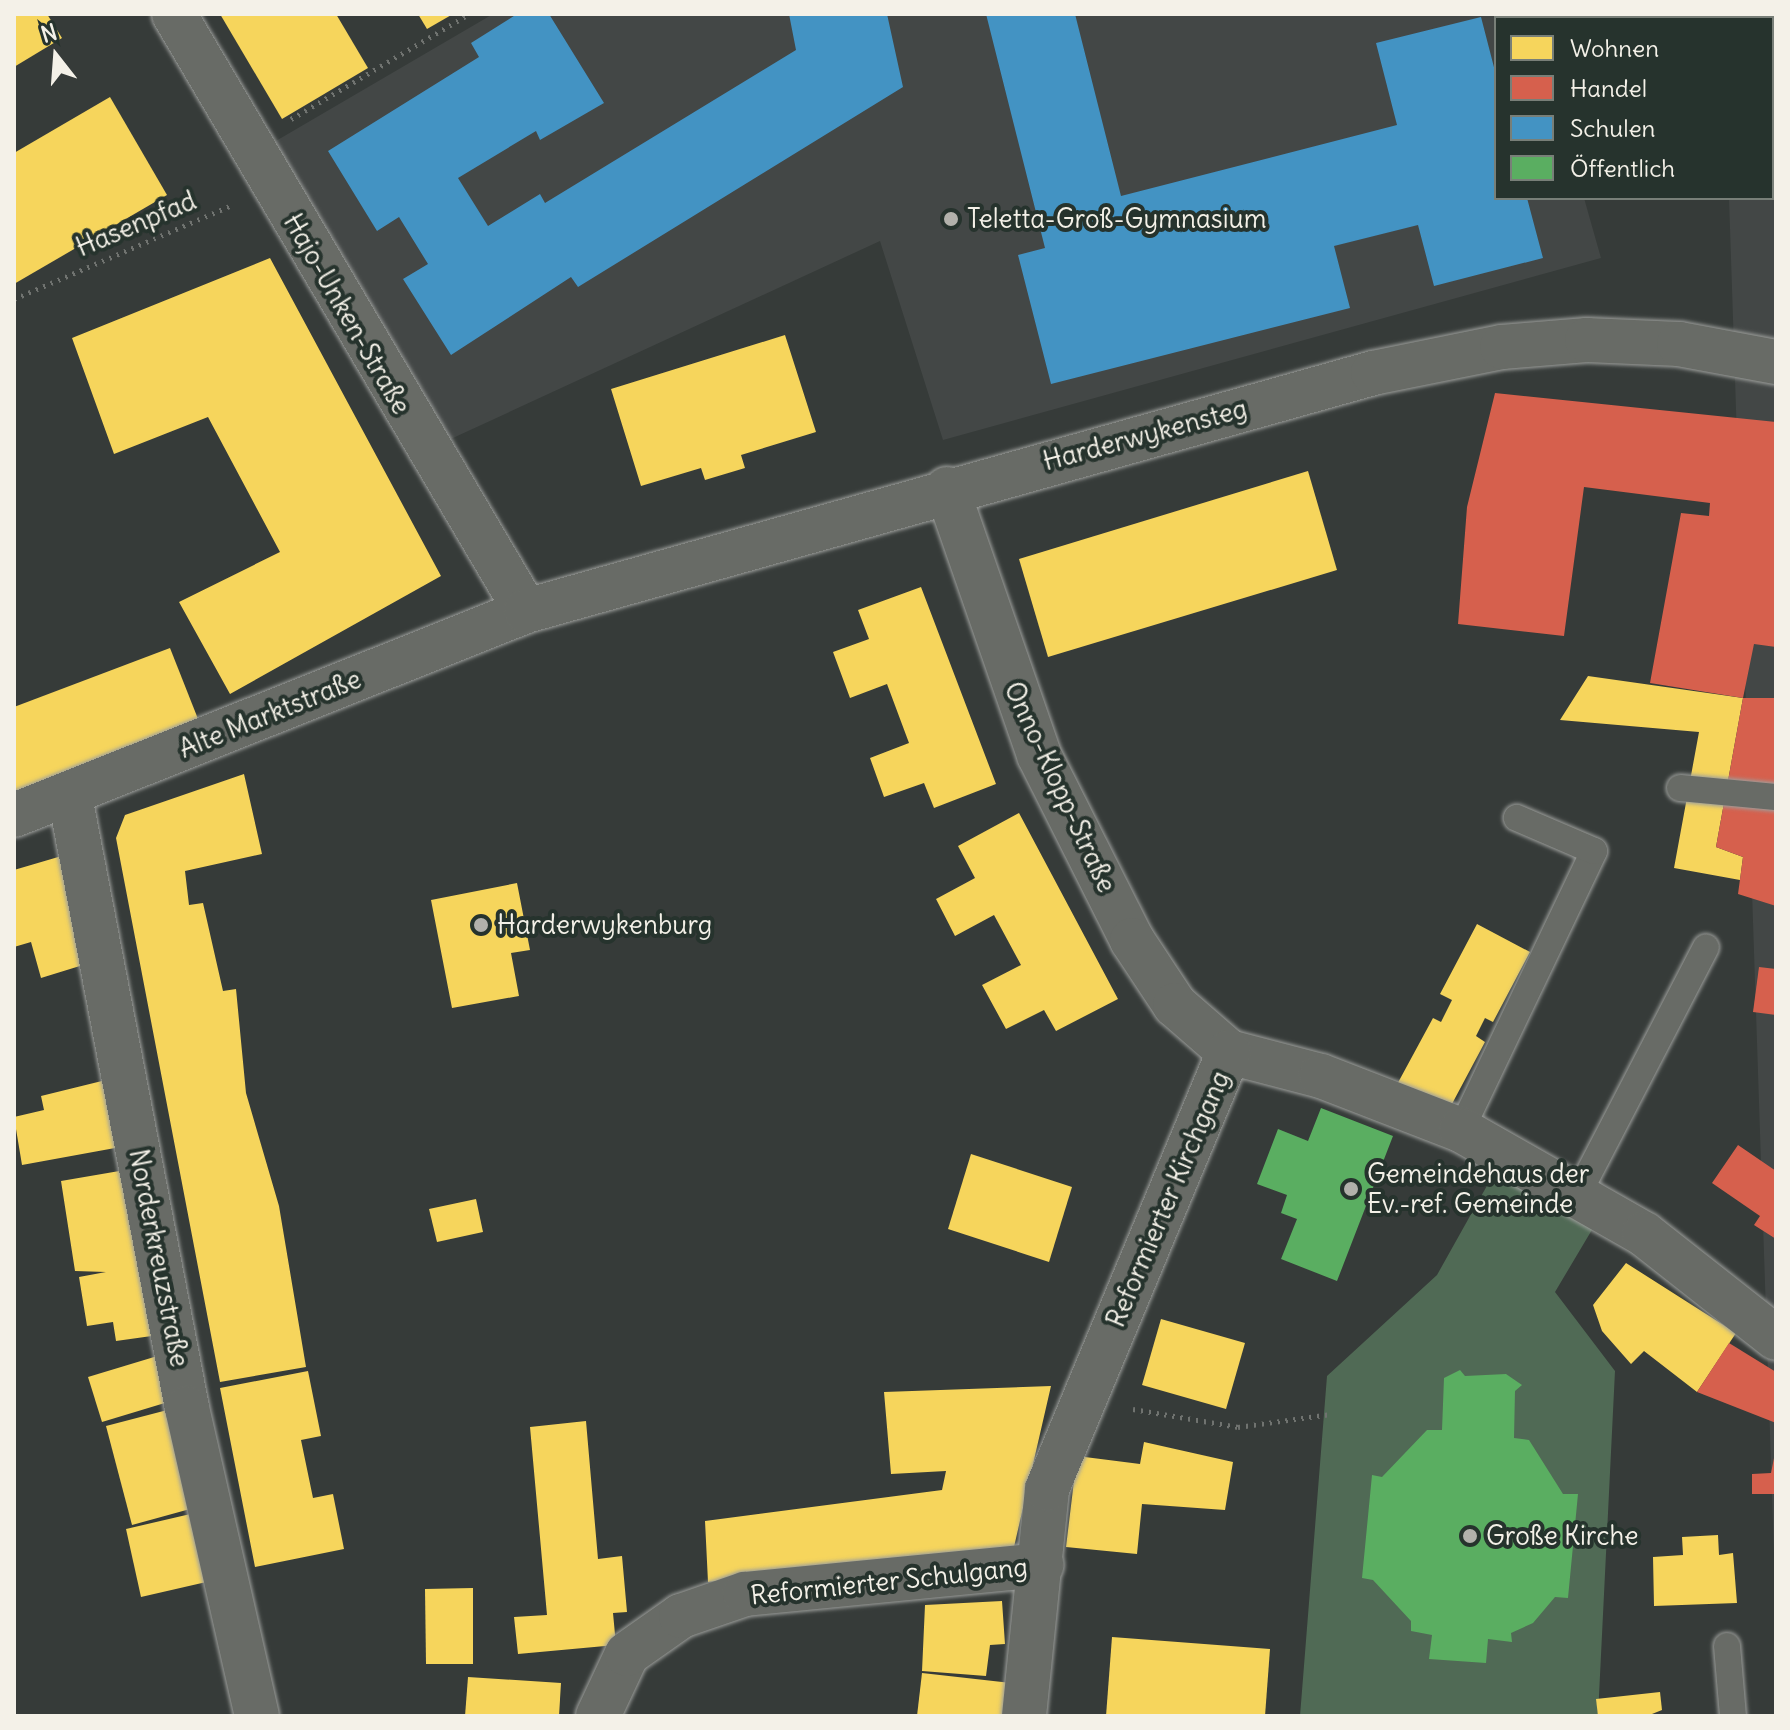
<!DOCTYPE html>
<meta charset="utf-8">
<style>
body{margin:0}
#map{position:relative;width:1790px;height:1730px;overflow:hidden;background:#363b39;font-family:Delius,sans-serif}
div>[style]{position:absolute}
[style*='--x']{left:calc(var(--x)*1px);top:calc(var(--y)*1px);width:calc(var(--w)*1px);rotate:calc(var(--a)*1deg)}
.built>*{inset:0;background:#434746}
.green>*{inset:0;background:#506a55}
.homes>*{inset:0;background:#f6d55c}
.shops>*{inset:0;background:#d6604d}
.schools>*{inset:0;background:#4393c3}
.public>*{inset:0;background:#5aae61}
.path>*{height:5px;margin-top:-2.5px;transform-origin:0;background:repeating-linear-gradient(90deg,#707370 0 2px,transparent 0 8px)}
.roads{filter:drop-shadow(0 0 2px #9c9e9b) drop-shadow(0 0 2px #9c9e9b)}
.lane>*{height:26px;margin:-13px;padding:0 13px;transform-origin:13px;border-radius:13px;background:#686b66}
.street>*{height:44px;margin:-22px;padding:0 22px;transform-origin:22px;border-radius:22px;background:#686b66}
.dots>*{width:22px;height:22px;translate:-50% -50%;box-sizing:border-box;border:4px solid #26332d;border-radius:50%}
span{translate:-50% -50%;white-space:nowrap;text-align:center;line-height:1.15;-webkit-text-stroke:8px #26332d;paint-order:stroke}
.poi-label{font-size:26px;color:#f4f1e8}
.left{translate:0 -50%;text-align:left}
.street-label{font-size:26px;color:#f4f1e8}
.frame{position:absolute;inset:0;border:16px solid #f4f1e8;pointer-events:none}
.legend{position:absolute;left:1494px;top:16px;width:280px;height:184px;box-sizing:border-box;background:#26332d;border:2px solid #787f78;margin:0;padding:10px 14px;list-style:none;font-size:24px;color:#f4f1e8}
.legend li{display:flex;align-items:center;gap:16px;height:40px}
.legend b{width:40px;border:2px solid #787f78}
.north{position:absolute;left:16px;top:16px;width:80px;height:80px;-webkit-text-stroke:6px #26332d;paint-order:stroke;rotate:343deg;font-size:22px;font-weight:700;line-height:32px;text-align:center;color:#f4f1e8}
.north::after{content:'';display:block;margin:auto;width:28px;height:36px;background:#f4f1e8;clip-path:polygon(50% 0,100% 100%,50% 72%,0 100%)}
</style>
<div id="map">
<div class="built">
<div style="clip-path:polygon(493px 14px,1533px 14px,1496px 18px,1496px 198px,1584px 198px,1601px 258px,943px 440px,880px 241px,442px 443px,269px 145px)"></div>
<div style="clip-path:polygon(1681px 14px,1776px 14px,1776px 1615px,1729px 198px,1772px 198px,1772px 18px)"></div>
</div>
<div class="green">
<div style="clip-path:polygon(1498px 1166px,1599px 1218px,1555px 1292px,1615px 1371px,1598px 1716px,1300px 1716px,1327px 1376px,1437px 1275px)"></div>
</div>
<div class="homes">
<div style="clip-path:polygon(14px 14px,47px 14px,62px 38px,14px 67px)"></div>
<div style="clip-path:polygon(220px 14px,336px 14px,368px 68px,282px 119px)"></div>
<div style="clip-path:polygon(418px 14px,453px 14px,427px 29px)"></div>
<div style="clip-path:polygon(110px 97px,167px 195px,14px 284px,14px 153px)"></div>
<div style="clip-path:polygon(270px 258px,441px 576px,230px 694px,179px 602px,280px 552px,208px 417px,114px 454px,72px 338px)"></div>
<div style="clip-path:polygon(785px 335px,816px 432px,741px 455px,745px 468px,705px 480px,701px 468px,641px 486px,611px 389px)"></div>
<div style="clip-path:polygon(1308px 471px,1337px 570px,1048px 657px,1019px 559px)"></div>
<div style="clip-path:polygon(921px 587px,996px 784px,934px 808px,924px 783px,884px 797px,870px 758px,909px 743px,887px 684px,850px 698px,833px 652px,869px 639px,858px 610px)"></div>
<div style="clip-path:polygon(170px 648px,200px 724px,14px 792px,14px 707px)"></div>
<div style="clip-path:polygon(1588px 676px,1743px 698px,1716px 847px,1743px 857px,1740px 880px,1674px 868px,1699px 732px,1560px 720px)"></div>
<div style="clip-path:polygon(244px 774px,262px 854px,185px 871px,189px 905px,203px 903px,223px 991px,236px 989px,246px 1093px,279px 1206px,306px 1367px,220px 1382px,116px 838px,125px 815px)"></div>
<div style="clip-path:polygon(1019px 813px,1118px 999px,1056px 1031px,1044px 1010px,1006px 1029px,982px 985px,1021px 965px,994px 915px,955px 936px,936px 899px,975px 878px,958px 846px)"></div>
<div style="clip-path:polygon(65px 855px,96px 961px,41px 978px,31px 942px,14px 947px,14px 870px)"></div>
<div style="clip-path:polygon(517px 883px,530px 950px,511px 953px,519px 996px,452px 1008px,431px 900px)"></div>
<div style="clip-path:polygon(1477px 924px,1530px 952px,1493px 1022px,1485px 1018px,1476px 1036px,1485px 1042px,1445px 1117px,1394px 1090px,1433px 1018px,1441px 1022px,1452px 1000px,1440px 994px)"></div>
<div style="clip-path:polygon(110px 1079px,126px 1146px,22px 1165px,14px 1117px,44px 1110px,41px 1096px)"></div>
<div style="clip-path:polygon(971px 1154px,1072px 1187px,1049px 1262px,948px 1229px)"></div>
<div style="clip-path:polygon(131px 1169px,166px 1334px,116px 1341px,113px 1322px,87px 1326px,79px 1277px,106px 1272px,75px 1271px,61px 1181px)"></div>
<div style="clip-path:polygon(476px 1199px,483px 1232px,437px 1242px,429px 1209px)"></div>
<div style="clip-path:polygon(1626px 1263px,1736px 1333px,1697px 1392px,1644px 1351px,1631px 1364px,1602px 1331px,1593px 1305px)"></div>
<div style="clip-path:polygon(1161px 1319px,1245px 1343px,1226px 1409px,1142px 1385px)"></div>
<div style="clip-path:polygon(164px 1354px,178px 1399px,102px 1422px,88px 1377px)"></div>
<div style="clip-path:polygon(308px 1371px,321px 1436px,301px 1440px,313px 1498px,333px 1494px,344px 1549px,255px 1567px,220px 1388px)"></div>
<div style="clip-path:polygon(1051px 1386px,1014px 1547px,708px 1582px,705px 1521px,942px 1490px,946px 1471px,891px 1474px,884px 1392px)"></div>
<div style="clip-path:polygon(175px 1408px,201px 1506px,132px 1525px,106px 1426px)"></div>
<div style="clip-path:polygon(586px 1421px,598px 1559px,622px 1556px,627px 1612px,613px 1613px,616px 1645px,518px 1654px,514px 1617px,547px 1615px,530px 1427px)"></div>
<div style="clip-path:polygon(1144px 1442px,1233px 1462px,1225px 1510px,1142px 1504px,1137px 1554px,1066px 1547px,1077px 1456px,1140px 1464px)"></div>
<div style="clip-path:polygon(199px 1512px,215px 1580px,141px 1597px,126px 1529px)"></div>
<div style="clip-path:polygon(1718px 1535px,1719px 1555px,1733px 1553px,1737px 1603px,1654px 1606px,1653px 1557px,1683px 1555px,1682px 1537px)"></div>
<div style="clip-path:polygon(473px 1588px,473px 1664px,426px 1664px,425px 1589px)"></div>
<div style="clip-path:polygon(1002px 1601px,1005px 1644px,990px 1645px,986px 1676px,922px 1671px,925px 1605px)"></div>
<div style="clip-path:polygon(1112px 1637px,1270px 1649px,1265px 1716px,1106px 1716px)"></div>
<div style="clip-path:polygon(922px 1673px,1011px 1683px,1007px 1716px,917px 1716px)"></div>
<div style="clip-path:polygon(468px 1677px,561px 1683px,559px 1716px,465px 1716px)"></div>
<div style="clip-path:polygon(1660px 1692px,1662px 1710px,1647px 1716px,1598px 1716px,1596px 1699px)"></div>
</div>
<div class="shops">
<div style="clip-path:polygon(1710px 14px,1776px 14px,1776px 39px,1772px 18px)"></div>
<div style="clip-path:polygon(1495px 393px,1776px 422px,1776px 647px,1754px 644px,1743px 698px,1650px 683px,1681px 513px,1709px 516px,1710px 503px,1584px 487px,1564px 636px,1458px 624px,1467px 507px)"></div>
<div style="clip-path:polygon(1743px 698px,1776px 698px,1776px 906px,1738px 894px,1743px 857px,1716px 847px)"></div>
<div style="clip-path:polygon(1759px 967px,1776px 969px,1776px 1015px,1753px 1012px)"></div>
<div style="clip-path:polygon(1738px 1145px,1776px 1171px,1776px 1239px,1754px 1225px,1760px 1216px,1712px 1183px)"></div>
<div style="clip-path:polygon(1729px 1343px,1776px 1372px,1776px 1423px,1697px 1392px)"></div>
<div style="clip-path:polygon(1776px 1448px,1776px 1494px,1752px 1494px,1752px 1474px,1771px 1473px)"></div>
</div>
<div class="schools">
<div style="clip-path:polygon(517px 14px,549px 14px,604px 103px,540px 140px,536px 131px,458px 178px,488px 226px,540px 194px,545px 203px,796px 50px,789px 14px,887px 14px,903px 87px,578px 287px,571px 277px,451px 355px,403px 279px,428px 264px,399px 217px,377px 231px,328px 151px,479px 57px,471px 43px)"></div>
<div style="clip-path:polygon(986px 14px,1075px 14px,1121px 196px,1397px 125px,1376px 43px,1481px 17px,1496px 75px,1496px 198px,1527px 198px,1543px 258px,1434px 286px,1418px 225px,1334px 246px,1350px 308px,1051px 384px,1018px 255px,1045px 248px)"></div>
</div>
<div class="public">
<div style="clip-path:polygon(1321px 1108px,1393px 1136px,1337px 1281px,1281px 1259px,1297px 1219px,1281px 1213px,1287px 1195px,1257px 1184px,1278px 1129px,1308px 1141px)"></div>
<div style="clip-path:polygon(1460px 1370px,1465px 1376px,1506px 1374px,1522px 1385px,1515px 1391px,1514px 1438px,1529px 1440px,1563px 1494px,1578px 1494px,1568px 1598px,1555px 1597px,1533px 1623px,1511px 1633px,1512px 1642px,1488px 1639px,1486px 1663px,1429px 1659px,1432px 1635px,1411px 1631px,1411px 1621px,1373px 1580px,1362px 1578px,1372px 1475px,1382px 1477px,1427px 1430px,1442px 1430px,1444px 1378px)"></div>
</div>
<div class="path">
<div style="--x:291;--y:119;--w:207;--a:-30.5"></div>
<div style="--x:14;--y:299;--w:235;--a:-23.3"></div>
<div style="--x:1133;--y:1409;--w:107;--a:9.7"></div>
<div style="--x:1238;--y:1427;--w:94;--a:-8"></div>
</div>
<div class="roads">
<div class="lane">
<div style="--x:1680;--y:788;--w:96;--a:5.4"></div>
<div style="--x:1461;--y:1130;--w:309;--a:-64.5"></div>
<div style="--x:1594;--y:851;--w:84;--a:-156.8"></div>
<div style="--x:1577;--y:1196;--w:280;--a:-62.6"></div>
<div style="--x:1727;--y:1646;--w:70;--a:85.1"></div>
</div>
<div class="street">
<div style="--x:174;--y:14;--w:693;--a:59.48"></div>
<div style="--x:947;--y:489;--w:281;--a:70.9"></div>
<div style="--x:1039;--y:755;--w:207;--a:63.3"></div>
<div style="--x:1132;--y:940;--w:78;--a:56.5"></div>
<div style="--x:1175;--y:1005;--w:72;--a:41"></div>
<div style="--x:1229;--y:1052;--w:95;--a:14.6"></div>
<div style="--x:1321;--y:1076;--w:150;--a:21.1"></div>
<div style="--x:1461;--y:1130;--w:210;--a:29.6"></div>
<div style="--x:1644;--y:1234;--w:168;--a:38.2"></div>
<div style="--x:70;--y:797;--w:622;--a:79.16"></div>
<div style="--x:187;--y:1408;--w:316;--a:77.2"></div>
<div style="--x:14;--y:815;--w:551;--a:-21.72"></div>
<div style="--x:526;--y:611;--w:880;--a:-15.69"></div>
<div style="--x:1373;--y:373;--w:132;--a:-11.4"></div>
<div style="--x:1502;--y:347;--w:85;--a:-4.7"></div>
<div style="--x:1587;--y:340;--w:92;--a:2.5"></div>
<div style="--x:1679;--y:344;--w:99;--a:10.5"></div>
<div style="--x:598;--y:1716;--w:68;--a:-64.9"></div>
<div style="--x:627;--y:1654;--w:66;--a:-35.1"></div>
<div style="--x:681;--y:1616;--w:68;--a:-19"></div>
<div style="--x:745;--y:1594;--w:298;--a:-5.6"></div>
<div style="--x:1024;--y:1716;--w:228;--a:-84.2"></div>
<div style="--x:1047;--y:1489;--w:473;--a:-67.4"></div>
</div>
</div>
<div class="dots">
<div style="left:951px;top:219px;background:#b2b1ab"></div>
<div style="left:481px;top:925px;background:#b2b1ab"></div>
<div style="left:1351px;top:1189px;background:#b2b1ab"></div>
<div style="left:1470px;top:1536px;background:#b2b1ab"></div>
</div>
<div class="poi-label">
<span class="left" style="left:967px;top:219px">Teletta-Groß-Gymnasium</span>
<span class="left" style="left:497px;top:925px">Harderwykenburg</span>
<span class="left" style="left:1367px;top:1189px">Gemeindehaus der<br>Ev.-ref. Gemeinde</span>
<span class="left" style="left:1486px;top:1536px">Große Kirche</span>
</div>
<div class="street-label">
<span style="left:136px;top:224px;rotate:-23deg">Hasenpfad</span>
<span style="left:347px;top:314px;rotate:60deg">Hajo-Unken-Straße</span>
<span style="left:1145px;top:435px;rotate:-15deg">Harderwykensteg</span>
<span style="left:270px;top:714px;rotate:-22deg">Alte Marktstraße</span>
<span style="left:1060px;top:787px;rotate:65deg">Onno-Klopp-Straße</span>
<span style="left:1168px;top:1199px;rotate:-67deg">Reformierter Kirchgang</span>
<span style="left:159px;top:1258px;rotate:79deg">Norderkreuzstraße</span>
<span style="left:889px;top:1581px;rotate:-6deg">Reformierter Schulgang</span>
</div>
<div class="frame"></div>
<ul class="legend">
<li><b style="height:22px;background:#f6d55c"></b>Wohnen</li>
<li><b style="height:22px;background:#d6604d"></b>Handel</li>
<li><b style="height:22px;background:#4393c3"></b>Schulen</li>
<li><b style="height:22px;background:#5aae61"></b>Öffentlich</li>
</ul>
<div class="north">N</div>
</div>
